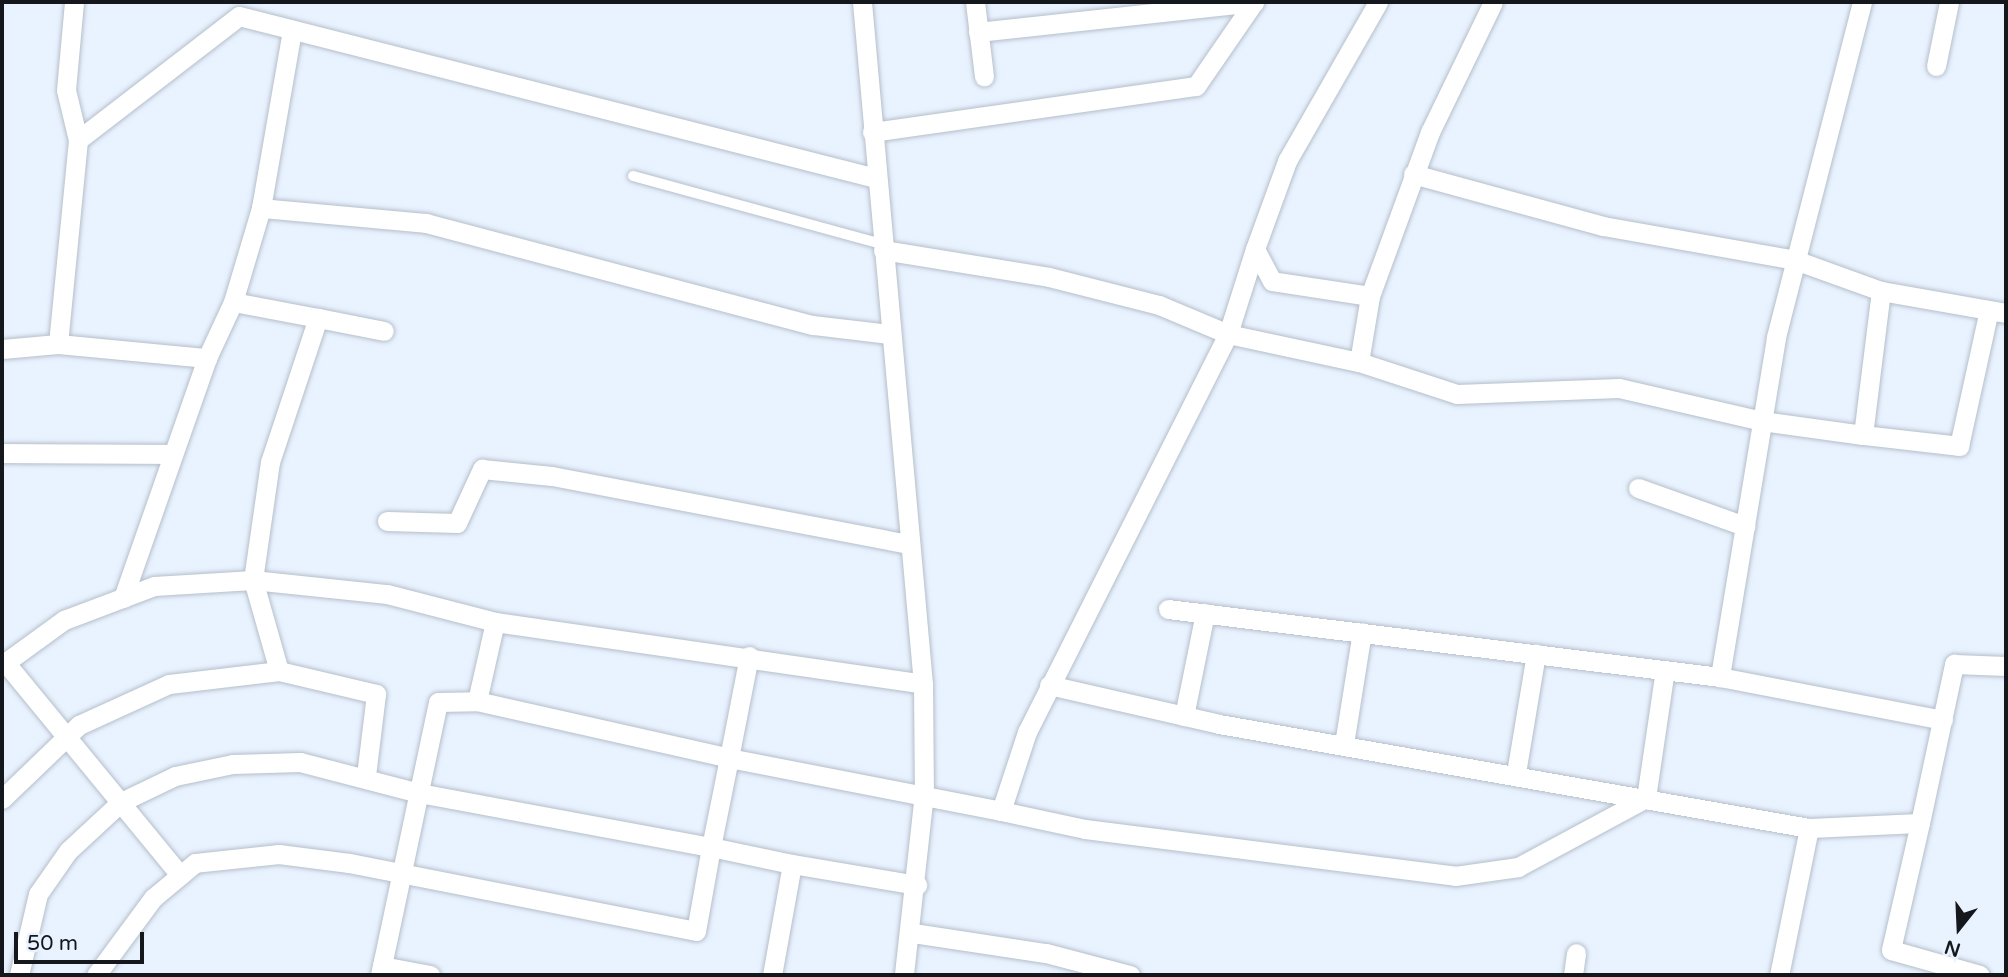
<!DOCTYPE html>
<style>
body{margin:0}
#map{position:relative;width:2008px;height:977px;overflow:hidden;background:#e9f3ff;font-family:"Varela Round",sans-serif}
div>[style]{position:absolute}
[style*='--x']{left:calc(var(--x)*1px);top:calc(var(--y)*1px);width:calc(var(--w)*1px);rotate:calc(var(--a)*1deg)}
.roads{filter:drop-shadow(0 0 2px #b5bfca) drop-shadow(0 0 2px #b5bfca)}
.lane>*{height:10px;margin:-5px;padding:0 5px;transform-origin:5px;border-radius:5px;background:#fff}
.street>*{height:19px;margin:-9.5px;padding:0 9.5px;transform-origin:9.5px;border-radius:9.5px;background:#fff}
span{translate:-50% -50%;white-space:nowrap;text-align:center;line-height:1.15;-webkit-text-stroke:6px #e9f3ff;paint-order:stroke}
.frame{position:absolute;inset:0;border:4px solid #14181c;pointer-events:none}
.north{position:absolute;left:1924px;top:893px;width:70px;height:70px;-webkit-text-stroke:5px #e9f3ff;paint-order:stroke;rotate:198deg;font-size:19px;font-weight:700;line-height:28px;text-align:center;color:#14181c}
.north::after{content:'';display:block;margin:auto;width:24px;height:32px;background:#14181c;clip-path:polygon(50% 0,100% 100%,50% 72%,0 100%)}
.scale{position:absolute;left:14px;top:932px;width:130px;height:32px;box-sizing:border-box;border:4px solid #14181c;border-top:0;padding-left:9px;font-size:21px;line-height:24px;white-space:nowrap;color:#14181c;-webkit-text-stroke:5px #e9f3ff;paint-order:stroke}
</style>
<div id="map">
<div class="roads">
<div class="lane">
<div style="--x:633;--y:176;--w:258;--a:15.3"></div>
</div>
<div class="street">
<div style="--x:862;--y:2;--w:685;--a:84.89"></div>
<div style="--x:923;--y:684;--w:109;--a:89.5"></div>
<div style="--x:924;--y:793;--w:183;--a:96.3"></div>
<div style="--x:975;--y:2;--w:75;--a:83.1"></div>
<div style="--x:1862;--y:2;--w:347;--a:104.4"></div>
<div style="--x:1776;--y:338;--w:344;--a:99.4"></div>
<div style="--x:1720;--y:677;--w:227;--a:10.9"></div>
<div style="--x:978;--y:32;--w:278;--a:-6.2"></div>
<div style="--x:1936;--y:66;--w:65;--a:-78.5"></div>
<div style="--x:872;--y:132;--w:327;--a:-8.1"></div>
<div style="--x:1196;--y:86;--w:102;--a:-55.4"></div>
<div style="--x:78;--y:140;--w:203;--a:-37.6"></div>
<div style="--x:239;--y:16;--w:657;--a:14.27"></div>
<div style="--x:1413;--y:174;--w:197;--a:15.3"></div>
<div style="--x:1603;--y:226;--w:195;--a:10"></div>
<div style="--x:1795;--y:260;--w:91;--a:19.8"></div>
<div style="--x:261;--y:208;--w:166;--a:5.2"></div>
<div style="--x:426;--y:223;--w:400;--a:14.8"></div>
<div style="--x:813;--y:325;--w:78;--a:6.7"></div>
<div style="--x:883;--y:250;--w:168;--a:9.2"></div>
<div style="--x:1049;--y:277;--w:114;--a:14.3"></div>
<div style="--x:1159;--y:305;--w:75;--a:22.8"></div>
<div style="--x:1228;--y:334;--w:89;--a:-72.4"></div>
<div style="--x:1370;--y:296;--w:175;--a:-69.9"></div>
<div style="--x:1430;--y:132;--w:144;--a:-64.1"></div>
<div style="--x:318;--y:318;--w:67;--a:11.1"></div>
<div style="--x:58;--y:344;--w:205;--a:-84.4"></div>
<div style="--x:78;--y:140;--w:51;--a:-103.5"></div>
<div style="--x:66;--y:90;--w:88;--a:-84.8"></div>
<div style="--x:2;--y:349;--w:56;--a:-5.1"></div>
<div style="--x:58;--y:344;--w:150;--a:5.4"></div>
<div style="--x:1359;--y:362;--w:103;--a:18.1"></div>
<div style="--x:1457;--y:394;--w:162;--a:-2.1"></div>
<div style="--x:1619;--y:388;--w:147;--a:13"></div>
<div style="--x:1762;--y:421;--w:102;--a:7.9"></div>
<div style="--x:1863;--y:435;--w:145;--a:-82.9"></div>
<div style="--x:1881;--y:291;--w:127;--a:10"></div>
<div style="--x:1863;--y:435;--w:97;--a:6.5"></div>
<div style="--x:1959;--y:446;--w:139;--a:-77.6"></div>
<div style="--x:2;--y:453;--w:171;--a:0.3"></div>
<div style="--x:1638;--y:488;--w:114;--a:19.6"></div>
<div style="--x:387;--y:521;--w:70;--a:1.6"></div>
<div style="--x:457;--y:523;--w:60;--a:-65.2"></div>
<div style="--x:482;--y:469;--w:70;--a:5.7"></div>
<div style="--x:552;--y:476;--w:364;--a:10.8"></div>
<div style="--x:123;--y:598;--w:254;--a:-70.7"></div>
<div style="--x:207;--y:358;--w:62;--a:-65.1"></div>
<div style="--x:1168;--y:609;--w:556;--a:7.02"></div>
<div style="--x:749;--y:656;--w:104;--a:101.1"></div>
<div style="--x:729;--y:758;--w:277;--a:11"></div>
<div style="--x:1001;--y:811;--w:83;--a:-71.8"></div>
<div style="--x:1027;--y:732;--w:446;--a:-63.2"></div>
<div style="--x:1228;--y:334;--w:134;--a:12.1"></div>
<div style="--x:1359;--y:362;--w:67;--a:-80.5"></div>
<div style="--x:1370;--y:296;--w:99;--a:-171.3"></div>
<div style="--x:1272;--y:281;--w:36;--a:-118"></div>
<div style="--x:1255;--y:249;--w:94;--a:-70"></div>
<div style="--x:1287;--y:161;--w:183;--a:-60.2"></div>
<div style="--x:5;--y:662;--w:276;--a:50.6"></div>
<div style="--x:2;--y:665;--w:77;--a:-36"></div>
<div style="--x:64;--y:620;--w:96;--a:-20.7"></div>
<div style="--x:154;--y:586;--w:99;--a:-3.5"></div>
<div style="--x:253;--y:580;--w:135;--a:6"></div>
<div style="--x:387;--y:594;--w:112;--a:14.5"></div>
<div style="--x:279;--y:671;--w:95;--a:-105.9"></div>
<div style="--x:253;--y:580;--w:119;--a:-81.8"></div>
<div style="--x:270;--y:462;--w:152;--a:-71.6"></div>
<div style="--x:318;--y:318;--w:86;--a:-169.3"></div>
<div style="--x:233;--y:302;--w:98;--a:-73.4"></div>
<div style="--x:261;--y:208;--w:181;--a:-80.1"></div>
<div style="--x:1049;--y:685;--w:174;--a:12.9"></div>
<div style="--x:1219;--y:724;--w:599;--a:10"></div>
<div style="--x:1809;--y:828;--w:150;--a:101.5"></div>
<div style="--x:477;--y:701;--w:258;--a:12.7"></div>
<div style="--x:729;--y:758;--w:91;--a:101.4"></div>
<div style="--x:711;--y:847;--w:83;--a:11.9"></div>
<div style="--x:792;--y:864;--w:113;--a:100.2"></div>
<div style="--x:1184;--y:716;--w:105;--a:-78.5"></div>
<div style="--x:1344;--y:744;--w:113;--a:-80.9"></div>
<div style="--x:1516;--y:773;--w:121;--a:-80.5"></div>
<div style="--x:2;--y:799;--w:107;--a:-43.9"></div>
<div style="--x:79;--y:725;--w:99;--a:-24.5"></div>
<div style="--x:169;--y:684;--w:111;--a:-6.7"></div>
<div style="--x:279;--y:671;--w:100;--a:13.3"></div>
<div style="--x:376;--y:694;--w:83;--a:97"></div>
<div style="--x:1001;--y:811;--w:86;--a:12.1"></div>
<div style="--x:1085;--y:829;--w:373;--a:7.2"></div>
<div style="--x:1455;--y:876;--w:64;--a:-8.1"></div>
<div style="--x:1518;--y:867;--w:145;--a:-28.3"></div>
<div style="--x:1646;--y:798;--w:129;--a:-81.6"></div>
<div style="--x:1920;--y:823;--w:130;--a:102.9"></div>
<div style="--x:1891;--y:950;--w:92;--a:15.7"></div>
<div style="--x:1809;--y:828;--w:111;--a:-2.6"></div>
<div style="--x:1920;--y:823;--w:163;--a:-77.9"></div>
<div style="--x:1954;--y:664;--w:52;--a:2.2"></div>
<div style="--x:792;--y:864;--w:127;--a:9.5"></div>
<div style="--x:913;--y:933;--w:134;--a:8.6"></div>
<div style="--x:1046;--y:953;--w:87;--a:14.7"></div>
<div style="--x:382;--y:966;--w:49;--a:10.6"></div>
<div style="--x:19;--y:975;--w:83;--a:-76.8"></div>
<div style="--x:38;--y:894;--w:52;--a:-55.1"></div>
<div style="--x:68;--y:851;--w:72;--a:-42.8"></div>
<div style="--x:121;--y:802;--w:60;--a:-25.7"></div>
<div style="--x:175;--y:776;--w:59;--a:-11.7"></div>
<div style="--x:233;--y:764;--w:67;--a:-1.7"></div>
<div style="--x:300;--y:762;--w:123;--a:14.6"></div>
<div style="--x:419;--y:793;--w:297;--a:10.5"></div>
<div style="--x:711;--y:847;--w:85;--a:100.1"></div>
<div style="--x:696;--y:931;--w:354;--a:-168.9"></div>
<div style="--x:349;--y:863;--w:71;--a:-172.7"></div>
<div style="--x:279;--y:854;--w:84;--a:173.9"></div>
<div style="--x:195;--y:863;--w:55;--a:140.2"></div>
<div style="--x:153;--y:898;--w:96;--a:126.5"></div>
<div style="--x:380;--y:975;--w:279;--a:-78"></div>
<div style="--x:438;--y:702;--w:39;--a:-1"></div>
<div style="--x:477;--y:701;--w:81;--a:-77.2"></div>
<div style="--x:495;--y:622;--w:432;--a:8.2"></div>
<div style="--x:1573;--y:975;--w:22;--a:-82"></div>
</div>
</div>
<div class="frame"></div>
<div class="north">N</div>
<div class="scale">50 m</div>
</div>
